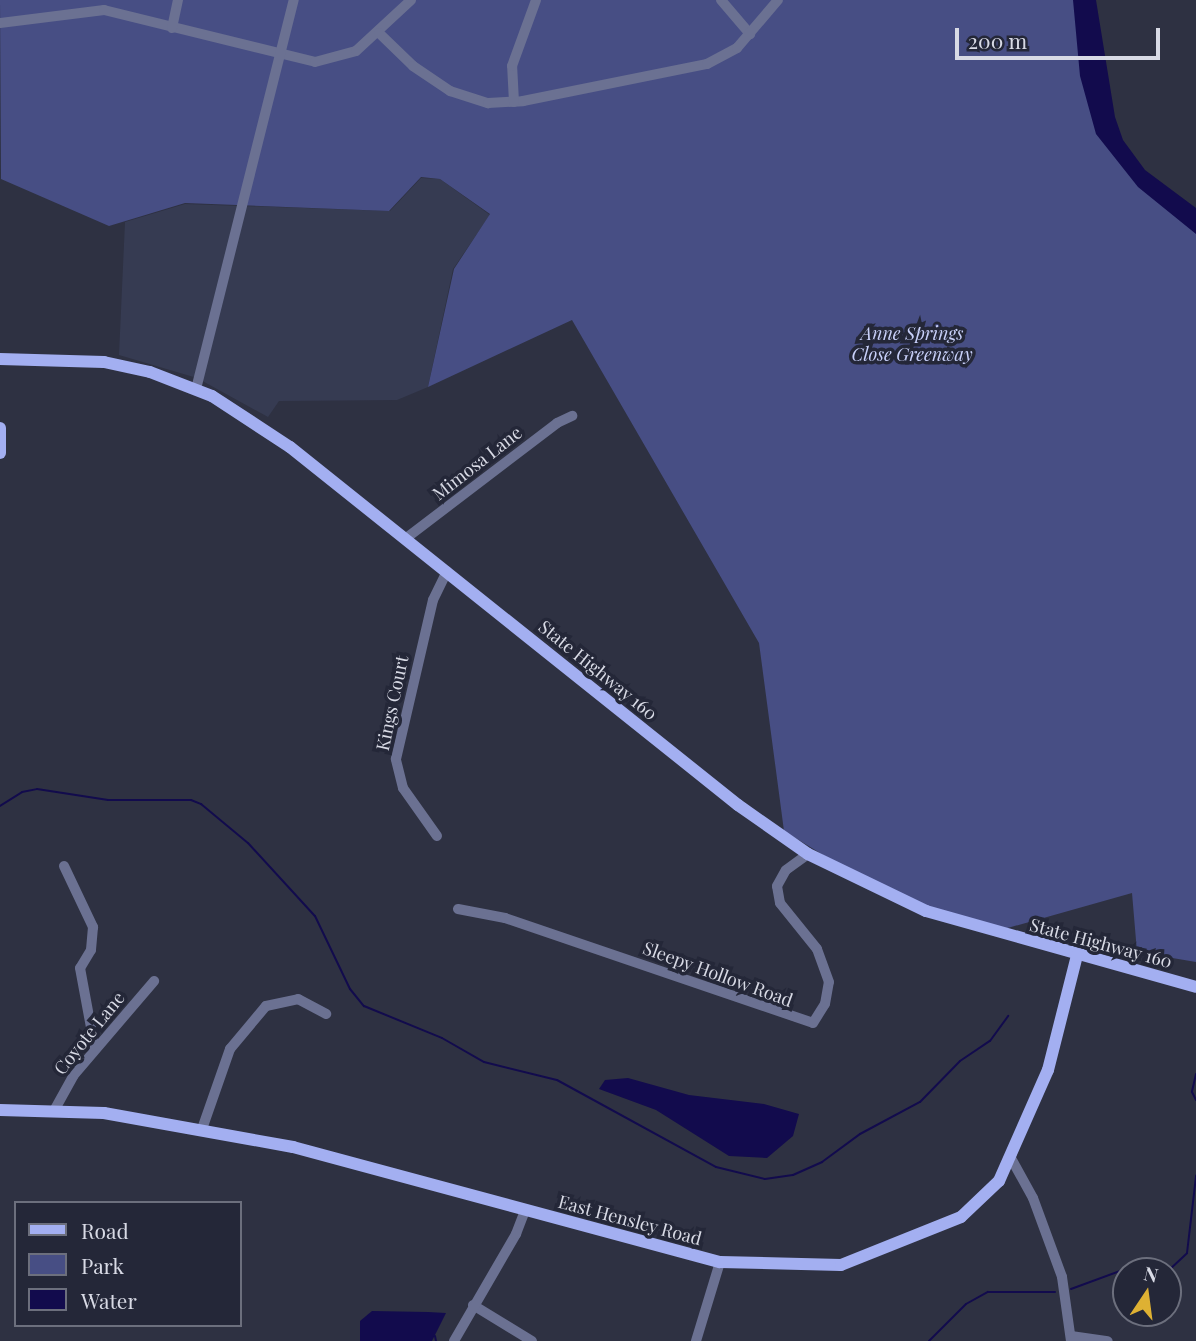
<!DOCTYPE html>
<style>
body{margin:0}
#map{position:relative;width:1196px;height:1341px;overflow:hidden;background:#2e3142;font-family:"Playfair Display",serif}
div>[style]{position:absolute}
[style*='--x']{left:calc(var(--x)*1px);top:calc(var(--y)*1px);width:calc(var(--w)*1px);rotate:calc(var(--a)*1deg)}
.built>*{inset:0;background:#363b52}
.green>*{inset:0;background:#474e84}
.water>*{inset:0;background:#120b4d}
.stream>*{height:2px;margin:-1px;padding:0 1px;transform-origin:1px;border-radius:1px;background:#120b4d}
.minor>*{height:10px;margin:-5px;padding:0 5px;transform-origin:5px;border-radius:5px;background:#6b7192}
.major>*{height:12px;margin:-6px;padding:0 6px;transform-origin:6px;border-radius:6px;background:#a3aff1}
span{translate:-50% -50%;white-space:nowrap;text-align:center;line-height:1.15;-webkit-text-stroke:7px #242738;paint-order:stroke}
.park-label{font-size:18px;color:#c8d0f9;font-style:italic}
.street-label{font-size:18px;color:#d8dae5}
.legend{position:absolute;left:14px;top:1201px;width:228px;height:126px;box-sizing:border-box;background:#242738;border:2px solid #6c6f7d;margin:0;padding:9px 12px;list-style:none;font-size:21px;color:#d8dae5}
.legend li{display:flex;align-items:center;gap:14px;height:35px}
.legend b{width:35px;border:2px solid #6c6f7d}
.north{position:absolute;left:1112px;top:1257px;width:70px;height:70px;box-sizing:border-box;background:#242738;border:2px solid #6c6f7d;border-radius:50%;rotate:13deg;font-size:19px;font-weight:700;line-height:28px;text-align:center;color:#d8dae5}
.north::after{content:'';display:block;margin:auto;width:24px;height:32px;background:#deb133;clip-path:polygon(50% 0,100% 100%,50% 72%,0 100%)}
.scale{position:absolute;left:955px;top:28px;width:205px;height:32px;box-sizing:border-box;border:4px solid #d8dae5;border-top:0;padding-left:9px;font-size:21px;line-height:24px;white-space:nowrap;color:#d8dae5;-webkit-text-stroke:5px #242738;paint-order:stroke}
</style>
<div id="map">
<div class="built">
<div style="clip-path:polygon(421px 178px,440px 179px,490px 215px,453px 269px,428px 387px,397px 400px,279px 401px,268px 417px,197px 378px,119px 355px,125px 222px,185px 204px,390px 211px)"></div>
</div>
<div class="green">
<div style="clip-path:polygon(0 0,1084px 0,1113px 143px,1196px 220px,1196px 962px,1137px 952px,1132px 893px,1004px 929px,927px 907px,856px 875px,784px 831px,759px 643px,572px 320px,428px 387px,454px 269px,490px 214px,440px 179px,421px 177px,389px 211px,185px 203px,109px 226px,1px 179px)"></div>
</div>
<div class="water">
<div style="clip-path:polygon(1073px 0,1096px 0,1115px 117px,1123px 140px,1145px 170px,1196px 208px,1196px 234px,1138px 187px,1096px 134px,1080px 76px)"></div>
<div style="clip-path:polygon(628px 1078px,689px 1095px,764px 1104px,799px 1114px,793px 1136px,767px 1158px,729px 1156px,656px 1110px,599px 1089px,605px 1080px)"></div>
<div style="clip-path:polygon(372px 1311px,428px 1312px,446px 1313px,432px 1341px,360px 1341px,360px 1321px)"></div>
</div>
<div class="stream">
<div style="--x:0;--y:806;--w:26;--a:-32"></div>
<div style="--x:22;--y:792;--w:15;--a:-11"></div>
<div style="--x:37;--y:789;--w:72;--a:8.8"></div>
<div style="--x:108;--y:800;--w:83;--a:0"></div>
<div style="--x:191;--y:800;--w:11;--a:22"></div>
<div style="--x:201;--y:804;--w:61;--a:39.7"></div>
<div style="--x:248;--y:843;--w:99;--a:47.5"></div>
<div style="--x:315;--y:916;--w:81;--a:64.4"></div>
<div style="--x:350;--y:989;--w:22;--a:51"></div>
<div style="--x:364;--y:1006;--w:84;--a:22.3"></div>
<div style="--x:442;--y:1038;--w:48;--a:29.7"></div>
<div style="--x:484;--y:1062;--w:75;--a:13.9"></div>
<div style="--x:557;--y:1080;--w:181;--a:28.7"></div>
<div style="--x:716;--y:1167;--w:50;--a:13.8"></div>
<div style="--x:765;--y:1179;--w:28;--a:-8"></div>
<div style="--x:793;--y:1175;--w:32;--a:-24"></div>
<div style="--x:822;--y:1162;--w:47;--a:-36.4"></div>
<div style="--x:860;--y:1134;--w:68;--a:-28.1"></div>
<div style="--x:920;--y:1102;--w:57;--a:-45.7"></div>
<div style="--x:960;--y:1061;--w:36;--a:-34"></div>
<div style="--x:990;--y:1041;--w:31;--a:-54"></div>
<div style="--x:1196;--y:1074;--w:18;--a:103"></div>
<div style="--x:1192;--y:1092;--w:9;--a:63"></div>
<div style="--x:1168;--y:1271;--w:26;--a:-43"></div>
<div style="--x:1187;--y:1253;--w:78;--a:-83.3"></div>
<div style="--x:1071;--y:1289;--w:61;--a:-20.2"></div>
<div style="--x:1128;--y:1268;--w:22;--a:8"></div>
<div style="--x:435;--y:1336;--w:5;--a:79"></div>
<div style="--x:929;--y:1341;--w:52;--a:-45"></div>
<div style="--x:966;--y:1304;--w:25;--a:-29"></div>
<div style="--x:988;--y:1292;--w:67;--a:0"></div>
</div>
<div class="minor">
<div style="--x:721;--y:0;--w:45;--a:49.5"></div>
<div style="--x:0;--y:23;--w:105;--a:-7.1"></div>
<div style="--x:104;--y:10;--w:217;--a:13.8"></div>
<div style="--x:315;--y:62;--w:42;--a:-15"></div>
<div style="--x:356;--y:51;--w:75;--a:-42.8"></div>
<div style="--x:172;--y:28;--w:29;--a:-78"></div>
<div style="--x:379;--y:33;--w:47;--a:44.1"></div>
<div style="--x:413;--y:66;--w:45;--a:34"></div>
<div style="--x:450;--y:91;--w:40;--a:18"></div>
<div style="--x:488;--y:103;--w:35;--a:-3"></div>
<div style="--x:523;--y:101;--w:188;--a:-11.4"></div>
<div style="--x:707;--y:64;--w:34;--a:-28"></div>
<div style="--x:737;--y:48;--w:63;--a:-49.5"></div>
<div style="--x:514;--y:102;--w:36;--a:-93"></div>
<div style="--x:512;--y:66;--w:70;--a:-70"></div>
<div style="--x:196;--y:389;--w:401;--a:-75.9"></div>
<div style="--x:405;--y:539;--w:191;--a:-37.3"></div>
<div style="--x:557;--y:423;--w:17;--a:-25"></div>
<div style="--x:437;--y:836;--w:59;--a:-125.3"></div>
<div style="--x:403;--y:788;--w:30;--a:-104"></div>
<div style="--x:396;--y:759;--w:163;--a:-76.9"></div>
<div style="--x:433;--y:600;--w:32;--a:-64"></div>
<div style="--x:64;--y:866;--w:68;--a:64.6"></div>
<div style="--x:93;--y:927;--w:23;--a:95"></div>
<div style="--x:91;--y:950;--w:21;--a:121"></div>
<div style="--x:80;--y:968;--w:82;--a:79.5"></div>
<div style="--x:458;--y:909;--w:48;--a:10.8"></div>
<div style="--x:505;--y:918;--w:325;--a:18.8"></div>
<div style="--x:813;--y:1023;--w:22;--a:-58"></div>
<div style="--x:825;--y:1004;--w:22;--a:-80"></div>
<div style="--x:829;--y:982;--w:35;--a:-110"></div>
<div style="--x:817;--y:949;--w:59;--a:-128.8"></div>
<div style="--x:780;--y:903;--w:17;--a:-100"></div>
<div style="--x:777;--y:886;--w:18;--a:-61"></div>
<div style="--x:786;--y:870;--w:27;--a:-36"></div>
<div style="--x:55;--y:1109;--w:38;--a:-61"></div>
<div style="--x:73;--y:1076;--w:125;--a:-49.5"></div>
<div style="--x:202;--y:1129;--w:85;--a:-70.7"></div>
<div style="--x:230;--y:1049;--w:56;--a:-50.1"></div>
<div style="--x:266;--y:1006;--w:33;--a:-12"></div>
<div style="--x:298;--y:999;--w:32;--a:28"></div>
<div style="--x:1012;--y:1160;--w:43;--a:61.1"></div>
<div style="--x:1033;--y:1198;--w:84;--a:69.8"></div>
<div style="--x:1062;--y:1277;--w:65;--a:82"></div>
<div style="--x:473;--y:1305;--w:69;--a:31.4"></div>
<div style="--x:1071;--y:1336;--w:37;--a:8"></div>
<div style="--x:454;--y:1341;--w:124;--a:-59.9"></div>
<div style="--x:516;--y:1234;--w:26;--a:-69"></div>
<div style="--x:696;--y:1341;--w:83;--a:-73.1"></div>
</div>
<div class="major">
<div style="--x:0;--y:359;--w:104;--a:1.7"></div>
<div style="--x:104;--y:362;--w:47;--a:12.3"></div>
<div style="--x:150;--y:372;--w:66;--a:21.2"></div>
<div style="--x:212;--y:396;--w:93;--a:33.2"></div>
<div style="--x:290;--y:447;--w:573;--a:38.63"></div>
<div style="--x:738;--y:805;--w:85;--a:35"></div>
<div style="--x:808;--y:854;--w:131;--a:25.8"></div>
<div style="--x:926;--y:911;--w:280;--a:15.7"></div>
<div style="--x:0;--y:428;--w:25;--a:90"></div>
<div style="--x:0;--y:1110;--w:104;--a:1.7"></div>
<div style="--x:104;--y:1113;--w:192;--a:10.2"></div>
<div style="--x:293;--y:1147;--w:442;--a:15.1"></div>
<div style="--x:720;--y:1262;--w:121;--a:1.4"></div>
<div style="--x:841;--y:1265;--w:129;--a:-21.8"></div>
<div style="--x:961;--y:1217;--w:52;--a:-43.5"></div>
<div style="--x:999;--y:1181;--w:121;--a:-66.2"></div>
<div style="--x:1048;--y:1070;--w:119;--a:-75.8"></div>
</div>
<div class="park-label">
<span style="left:912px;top:344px">Anne Springs<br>Close Greenway</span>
</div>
<div class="street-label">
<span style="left:477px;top:463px;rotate:-38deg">Mimosa Lane</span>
<span style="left:598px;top:670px;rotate:39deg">State Highway 160</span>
<span style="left:392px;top:703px;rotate:-78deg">Kings Court</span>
<span style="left:1101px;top:943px;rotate:15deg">State Highway 160</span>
<span style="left:718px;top:974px;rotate:20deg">Sleepy Hollow Road</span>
<span style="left:89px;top:1033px;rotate:-51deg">Coyote Lane</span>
<span style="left:630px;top:1220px;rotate:15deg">East Hensley Road</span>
</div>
<ul class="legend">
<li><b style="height:9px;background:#a3aff1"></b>Road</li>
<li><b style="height:19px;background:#474e84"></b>Park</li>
<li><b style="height:19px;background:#120b4d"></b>Water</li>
</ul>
<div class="north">N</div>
<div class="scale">200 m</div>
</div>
